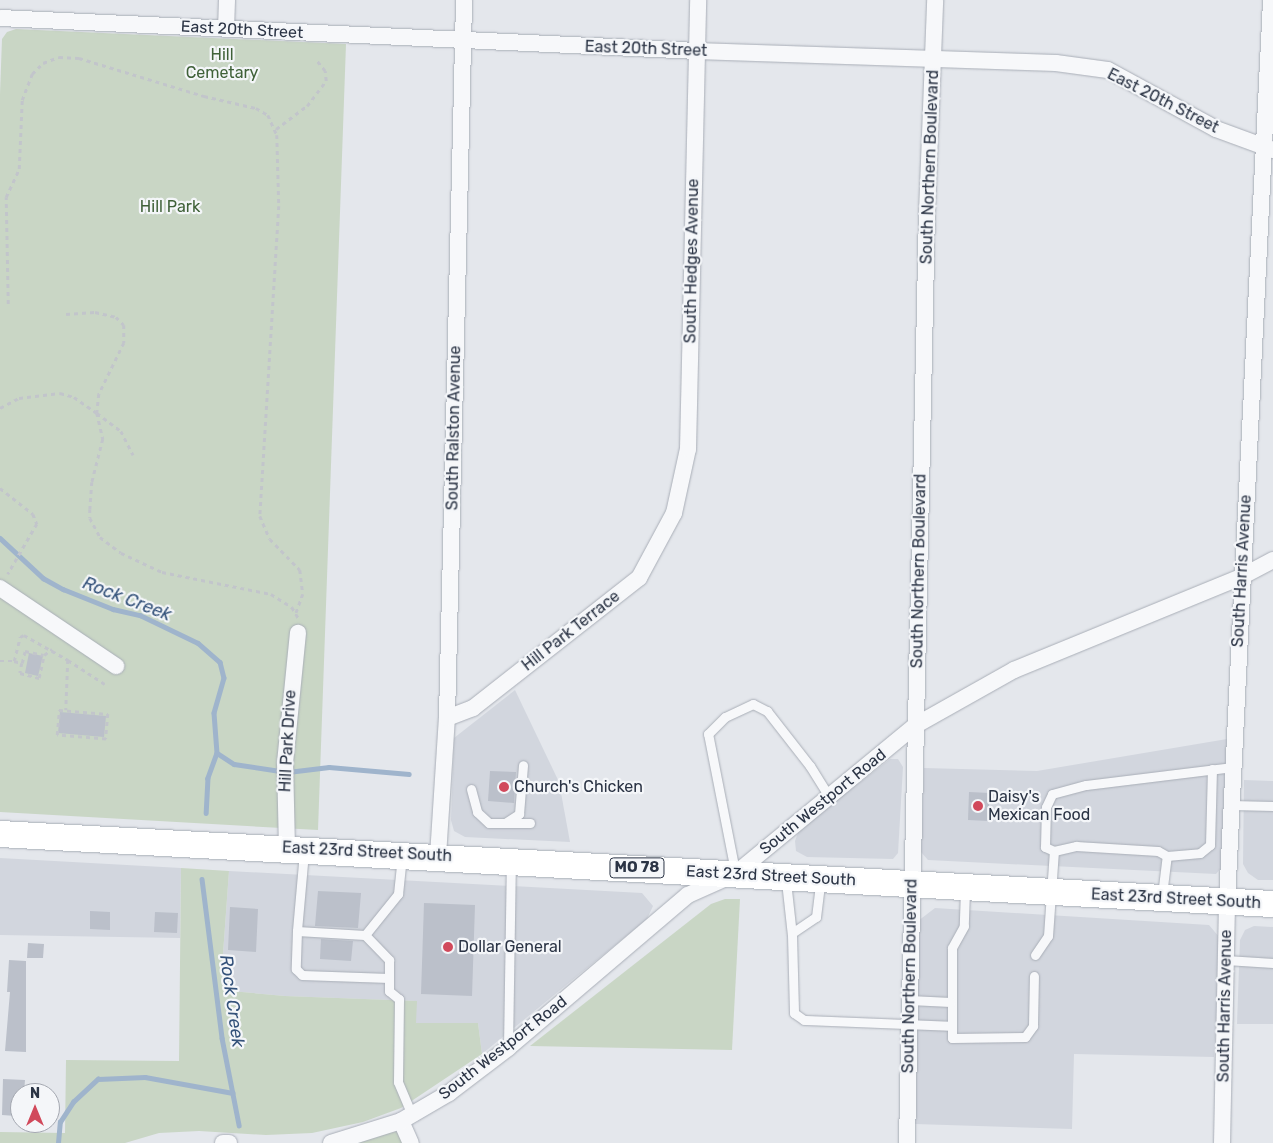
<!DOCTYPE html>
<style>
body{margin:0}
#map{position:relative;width:1273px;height:1143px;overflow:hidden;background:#e4e7ec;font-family:Rubik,sans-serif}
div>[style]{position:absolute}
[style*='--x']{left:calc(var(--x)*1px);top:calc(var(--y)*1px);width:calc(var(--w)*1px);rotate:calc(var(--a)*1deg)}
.built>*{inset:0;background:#d2d6de}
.green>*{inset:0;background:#c9d6c5}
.stream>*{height:4.5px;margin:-2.25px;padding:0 2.25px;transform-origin:2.25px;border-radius:2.25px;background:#9fb4cc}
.building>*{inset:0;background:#bbc0ca}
.path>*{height:2.5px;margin-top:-1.25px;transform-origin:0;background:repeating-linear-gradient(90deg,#c2c5cb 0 4px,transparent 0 8px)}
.roads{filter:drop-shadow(0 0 1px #a9aeb7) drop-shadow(0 0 1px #a9aeb7)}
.service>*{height:9px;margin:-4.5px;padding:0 4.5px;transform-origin:4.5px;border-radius:4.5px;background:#f7f8fa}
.minor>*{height:16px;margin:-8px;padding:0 8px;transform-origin:8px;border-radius:8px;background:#f7f8fa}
.primary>*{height:26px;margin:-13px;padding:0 13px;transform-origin:13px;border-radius:13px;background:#fff}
.dots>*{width:14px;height:14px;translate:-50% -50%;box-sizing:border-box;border:2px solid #f4f6f9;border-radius:50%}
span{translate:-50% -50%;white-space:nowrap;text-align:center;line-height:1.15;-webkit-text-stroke:4.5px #f4f6f9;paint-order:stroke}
.shield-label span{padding:1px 4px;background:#f4f6f9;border:1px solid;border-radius:4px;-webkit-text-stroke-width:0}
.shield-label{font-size:15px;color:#2b3445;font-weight:700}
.street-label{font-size:16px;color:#2b3445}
.park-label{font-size:16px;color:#3f6138}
.poi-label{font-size:16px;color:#2b3445}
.left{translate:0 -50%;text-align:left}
.water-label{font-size:18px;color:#34527a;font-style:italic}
.north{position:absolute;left:10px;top:1083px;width:50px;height:50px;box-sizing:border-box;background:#f4f6f9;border:1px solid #a4a8b1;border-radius:50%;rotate:0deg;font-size:14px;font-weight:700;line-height:20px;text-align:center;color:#2b3445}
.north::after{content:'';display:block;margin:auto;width:18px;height:22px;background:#d1495b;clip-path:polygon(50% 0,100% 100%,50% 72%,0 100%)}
</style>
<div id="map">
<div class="built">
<div style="clip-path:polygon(515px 690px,559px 782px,570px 842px,465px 837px,454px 831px,451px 820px,454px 738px)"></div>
<div style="clip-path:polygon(1227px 739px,1222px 867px,1216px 874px,928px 860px,921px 852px,924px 768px,1037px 771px)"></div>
<div style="clip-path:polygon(890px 759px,898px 759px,903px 767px,898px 853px,893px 859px,807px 857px,796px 851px,795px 841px,799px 830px)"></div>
<div style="clip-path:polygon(1244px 780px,1273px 781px,1273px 880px,1258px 880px,1248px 873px,1243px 864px)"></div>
<div style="clip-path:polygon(0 858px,181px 868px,180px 938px,0 935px)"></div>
<div style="clip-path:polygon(229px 871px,642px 893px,653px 906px,647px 919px,482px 1054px,478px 1023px,416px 1023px,416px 1001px,285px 996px,231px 991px,223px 954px)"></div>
<div style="clip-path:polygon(935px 908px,1209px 925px,1220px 938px,1214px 1057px,1074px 1054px,1072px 1129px,915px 1124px,918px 921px)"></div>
<div style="clip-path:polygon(1254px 926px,1273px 927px,1273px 1024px,1237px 1024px,1240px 940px,1245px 930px)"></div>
</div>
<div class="green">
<div style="clip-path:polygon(16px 29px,346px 44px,318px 830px,0 812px,0 94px,2px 39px,7px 32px)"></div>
<div style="clip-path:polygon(181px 868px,229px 871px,223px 954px,231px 991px,285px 996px,417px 1001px,416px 1023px,478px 1023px,482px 1054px,401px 1108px,363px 1122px,312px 1133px,266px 1135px,199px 1131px,159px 1133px,125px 1143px,0 1143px,0 1132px,65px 1133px,66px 1060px,179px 1061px)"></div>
<div style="clip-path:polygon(725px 899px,740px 899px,732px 1050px,530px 1046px,711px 904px)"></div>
<div style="clip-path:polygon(401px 1121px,411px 1143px,331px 1143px)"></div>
</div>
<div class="stream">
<div style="--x:0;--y:538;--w:59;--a:42.9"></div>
<div style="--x:43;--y:578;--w:23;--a:29"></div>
<div style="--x:63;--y:589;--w:54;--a:21.8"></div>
<div style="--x:113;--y:609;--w:28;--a:13"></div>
<div style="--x:140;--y:615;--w:64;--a:25.8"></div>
<div style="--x:198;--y:643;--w:29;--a:41"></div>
<div style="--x:220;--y:662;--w:16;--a:76"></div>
<div style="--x:224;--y:678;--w:36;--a:106"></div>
<div style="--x:214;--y:713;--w:40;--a:85.7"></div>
<div style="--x:217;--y:753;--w:27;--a:110"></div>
<div style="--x:208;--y:778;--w:35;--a:93"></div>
<div style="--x:217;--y:753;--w:20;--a:33"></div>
<div style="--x:234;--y:764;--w:48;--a:8.5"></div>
<div style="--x:288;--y:772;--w:41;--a:-7"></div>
<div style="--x:329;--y:767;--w:80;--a:5"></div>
<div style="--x:202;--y:879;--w:160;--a:82.8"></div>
<div style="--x:222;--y:1038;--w:89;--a:78.9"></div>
<div style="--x:58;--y:1143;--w:21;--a:-85"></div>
<div style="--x:60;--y:1122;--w:24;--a:-57"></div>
<div style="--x:73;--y:1102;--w:34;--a:-43"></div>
<div style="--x:98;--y:1079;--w:47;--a:-2.4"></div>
<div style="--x:145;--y:1077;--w:89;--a:10.3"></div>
</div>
<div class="building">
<div style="clip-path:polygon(29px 653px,43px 656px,38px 676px,25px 673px)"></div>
<div style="clip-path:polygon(60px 712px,106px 716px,104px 737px,58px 733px)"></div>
<div style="clip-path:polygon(490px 771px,516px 772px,514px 803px,488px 801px)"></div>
<div style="clip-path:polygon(969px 792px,990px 793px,988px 821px,968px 820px)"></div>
<div style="clip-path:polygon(318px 891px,361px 893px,358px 928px,315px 926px)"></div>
<div style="clip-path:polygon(424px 903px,475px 905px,472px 996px,421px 994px)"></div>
<div style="clip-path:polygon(230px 907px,258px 909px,256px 952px,228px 950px)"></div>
<div style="clip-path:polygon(90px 911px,110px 912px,110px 930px,90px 929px)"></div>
<div style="clip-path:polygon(155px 912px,178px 913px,177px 933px,154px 932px)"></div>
<div style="clip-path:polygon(321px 939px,353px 941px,351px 961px,320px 959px)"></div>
<div style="clip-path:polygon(28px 943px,44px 944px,43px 958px,27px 958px)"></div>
<div style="clip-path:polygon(9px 960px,26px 961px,26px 1052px,5px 1051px,10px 992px,7px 992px)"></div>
<div style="clip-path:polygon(3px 1079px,25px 1080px,24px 1093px,20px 1093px,20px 1102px,17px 1102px,16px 1116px,2px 1115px)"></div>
</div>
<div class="path">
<div style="--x:276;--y:129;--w:39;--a:-37"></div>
<div style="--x:307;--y:106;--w:31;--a:-53"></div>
<div style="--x:326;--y:81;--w:10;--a:-96"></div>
<div style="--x:325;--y:71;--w:14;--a:-129"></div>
<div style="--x:8;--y:304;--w:107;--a:-91.1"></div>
<div style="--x:6;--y:197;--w:31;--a:-65"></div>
<div style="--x:19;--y:169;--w:69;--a:-87.5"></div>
<div style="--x:22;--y:100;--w:28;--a:-69"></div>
<div style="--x:32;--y:74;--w:16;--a:-45"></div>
<div style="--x:43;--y:63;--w:17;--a:-21"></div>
<div style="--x:59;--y:57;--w:20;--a:3"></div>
<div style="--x:79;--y:58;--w:131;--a:16.9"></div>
<div style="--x:204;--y:96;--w:53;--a:13"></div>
<div style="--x:256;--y:108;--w:14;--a:30"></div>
<div style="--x:268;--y:115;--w:22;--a:66"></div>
<div style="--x:277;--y:135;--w:71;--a:88.4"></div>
<div style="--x:279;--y:206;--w:311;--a:93.5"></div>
<div style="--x:260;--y:516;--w:25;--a:67"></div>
<div style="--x:270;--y:539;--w:43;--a:45.9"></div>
<div style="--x:300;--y:570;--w:24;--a:83"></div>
<div style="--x:303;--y:594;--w:20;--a:110"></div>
<div style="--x:66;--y:314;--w:29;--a:-4"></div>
<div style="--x:95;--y:312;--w:22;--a:13"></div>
<div style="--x:116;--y:317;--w:11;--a:45"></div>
<div style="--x:124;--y:325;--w:18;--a:90"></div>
<div style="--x:124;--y:343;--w:57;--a:116.1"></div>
<div style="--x:99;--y:394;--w:19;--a:96"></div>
<div style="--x:97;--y:413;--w:30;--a:37"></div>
<div style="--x:121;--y:431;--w:27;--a:63"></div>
<div style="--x:0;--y:408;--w:21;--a:-28"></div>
<div style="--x:19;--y:398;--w:41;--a:-7"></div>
<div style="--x:60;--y:393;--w:15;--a:16"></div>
<div style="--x:74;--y:397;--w:28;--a:35"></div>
<div style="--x:97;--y:413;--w:27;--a:77"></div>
<div style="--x:103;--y:439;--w:44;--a:104.3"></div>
<div style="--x:92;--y:482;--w:27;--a:94"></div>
<div style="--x:90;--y:509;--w:9;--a:90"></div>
<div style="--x:90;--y:518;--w:21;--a:62"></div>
<div style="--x:100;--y:537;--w:26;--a:37"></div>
<div style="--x:121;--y:553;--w:45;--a:24.9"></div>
<div style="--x:162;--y:572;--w:111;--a:11.4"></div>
<div style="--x:271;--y:594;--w:25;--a:32"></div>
<div style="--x:292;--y:607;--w:14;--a:60"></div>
<div style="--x:0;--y:488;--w:42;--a:38.2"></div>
<div style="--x:33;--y:514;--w:11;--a:68"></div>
<div style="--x:37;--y:524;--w:58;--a:120.1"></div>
<div style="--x:68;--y:660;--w:44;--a:33"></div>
<div style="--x:0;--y:661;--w:14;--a:0"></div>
<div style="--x:14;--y:661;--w:25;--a:-76"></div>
<div style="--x:20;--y:637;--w:4;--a:-27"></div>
<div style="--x:24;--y:635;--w:51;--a:29.6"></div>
<div style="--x:68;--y:660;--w:50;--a:92.3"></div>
<div style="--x:14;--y:661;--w:8;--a:14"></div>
<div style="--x:22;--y:663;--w:10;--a:101"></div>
<div style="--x:20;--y:673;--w:20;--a:15"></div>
<div style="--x:39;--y:678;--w:24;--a:-78"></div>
<div style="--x:44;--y:655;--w:10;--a:-37"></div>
<div style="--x:22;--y:663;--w:12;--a:-76"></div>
<div style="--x:25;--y:651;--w:19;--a:12"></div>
<div style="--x:59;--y:710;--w:49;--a:4.7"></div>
<div style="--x:108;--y:714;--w:25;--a:95"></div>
<div style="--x:106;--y:739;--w:49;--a:-175.3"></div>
<div style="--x:57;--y:735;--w:25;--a:-85"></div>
</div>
<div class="roads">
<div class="service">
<div style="--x:471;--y:789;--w:24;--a:75"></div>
<div style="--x:477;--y:812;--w:16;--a:43"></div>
<div style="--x:489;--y:823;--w:16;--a:0"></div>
<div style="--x:505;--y:823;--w:17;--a:-33"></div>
<div style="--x:519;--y:814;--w:49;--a:-85.3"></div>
<div style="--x:1231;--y:805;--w:42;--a:1.4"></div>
<div style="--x:506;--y:823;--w:24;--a:0"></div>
<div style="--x:1054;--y:851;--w:23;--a:-13"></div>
<div style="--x:1076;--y:846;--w:82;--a:3.5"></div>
<div style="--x:1158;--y:851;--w:10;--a:29"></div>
<div style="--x:304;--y:852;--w:79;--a:95.1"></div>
<div style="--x:297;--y:931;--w:68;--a:3.4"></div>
<div style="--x:365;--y:935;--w:53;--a:-51.2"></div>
<div style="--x:398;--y:894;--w:37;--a:-84"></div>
<div style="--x:735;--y:871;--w:140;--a:-101.1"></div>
<div style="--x:708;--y:734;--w:24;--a:-45"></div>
<div style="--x:725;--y:717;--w:31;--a:-25"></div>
<div style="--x:753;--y:704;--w:16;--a:27"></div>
<div style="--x:767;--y:711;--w:70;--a:52"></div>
<div style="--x:810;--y:766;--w:36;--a:58"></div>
<div style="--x:786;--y:881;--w:54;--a:83.7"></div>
<div style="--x:792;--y:935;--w:78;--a:88.5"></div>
<div style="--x:794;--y:1013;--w:12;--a:35"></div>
<div style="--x:804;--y:1020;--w:147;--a:2.3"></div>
<div style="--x:965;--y:890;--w:36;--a:92"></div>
<div style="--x:964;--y:926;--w:25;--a:119"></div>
<div style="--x:952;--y:948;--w:90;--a:90"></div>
<div style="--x:952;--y:1038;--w:73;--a:-0.8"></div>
<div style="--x:1025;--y:1037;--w:14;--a:-54"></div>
<div style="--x:1033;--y:1026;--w:50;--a:-88.9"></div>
<div style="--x:1162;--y:895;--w:39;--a:-83"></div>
<div style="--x:1167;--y:856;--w:33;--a:-5"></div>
<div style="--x:1200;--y:853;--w:13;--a:-39"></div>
<div style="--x:1210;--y:845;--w:76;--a:-88.5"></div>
<div style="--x:297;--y:931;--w:38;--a:92"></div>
<div style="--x:296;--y:969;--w:8;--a:45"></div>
<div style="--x:302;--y:975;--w:87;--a:2"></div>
<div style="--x:792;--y:933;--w:29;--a:-34"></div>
<div style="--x:816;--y:917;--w:35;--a:-83"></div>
<div style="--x:365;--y:935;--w:35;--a:46"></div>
<div style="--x:389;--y:960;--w:31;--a:90"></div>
<div style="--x:389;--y:991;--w:13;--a:39"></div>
<div style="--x:399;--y:999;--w:83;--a:90.7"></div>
<div style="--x:398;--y:1082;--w:36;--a:67"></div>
<div style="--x:1035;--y:955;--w:23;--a:-56"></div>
<div style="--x:1048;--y:936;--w:85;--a:-86"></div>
<div style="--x:1054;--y:851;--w:10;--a:-156"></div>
<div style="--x:1045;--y:847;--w:40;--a:-88.6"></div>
<div style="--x:1046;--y:807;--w:14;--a:-65"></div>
<div style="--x:1052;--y:794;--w:35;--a:-15"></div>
<div style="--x:1086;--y:785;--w:148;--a:-7"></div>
<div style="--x:1226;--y:960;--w:47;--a:3.7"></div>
<div style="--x:909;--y:1000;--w:42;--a:2.7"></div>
<div style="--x:508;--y:1047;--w:182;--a:-89.1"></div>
</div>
<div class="minor">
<div style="--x:0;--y:18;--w:697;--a:2.71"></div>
<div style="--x:696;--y:51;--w:360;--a:1.9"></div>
<div style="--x:1056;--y:63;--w:52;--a:7.7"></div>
<div style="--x:1108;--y:70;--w:123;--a:28.6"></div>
<div style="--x:1216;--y:129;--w:61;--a:20.2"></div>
<div style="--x:226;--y:29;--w:29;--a:-88"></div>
<div style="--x:0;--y:588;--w:140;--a:33.9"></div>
<div style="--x:447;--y:718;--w:28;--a:-21"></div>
<div style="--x:473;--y:708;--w:211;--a:-38.1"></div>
<div style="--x:639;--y:578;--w:74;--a:-61.7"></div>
<div style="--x:674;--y:513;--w:66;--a:-77.7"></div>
<div style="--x:688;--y:449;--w:449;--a:-88.7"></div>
<div style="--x:287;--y:849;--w:86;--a:-91.3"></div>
<div style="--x:285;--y:763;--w:131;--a:-84.3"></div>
<div style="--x:438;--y:856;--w:138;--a:-86.3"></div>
<div style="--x:447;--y:718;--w:718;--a:-88.64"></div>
<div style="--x:401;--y:1121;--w:24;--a:66"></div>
<div style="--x:223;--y:1143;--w:6;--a:0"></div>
<div style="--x:331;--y:1143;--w:73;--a:-17.4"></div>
<div style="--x:401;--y:1121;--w:56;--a:-30.3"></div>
<div style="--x:449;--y:1093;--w:74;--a:-37.3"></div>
<div style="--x:508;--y:1048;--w:236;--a:-40.4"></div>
<div style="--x:688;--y:895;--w:51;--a:-24.1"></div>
<div style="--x:735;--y:874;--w:234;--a:-39.5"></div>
<div style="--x:916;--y:725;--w:112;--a:-29.3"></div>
<div style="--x:1014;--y:670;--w:245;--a:-22.3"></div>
<div style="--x:1241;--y:577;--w:36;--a:-28"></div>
<div style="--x:907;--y:1143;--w:930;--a:-88.77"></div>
<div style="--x:927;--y:213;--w:213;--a:-87.8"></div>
<div style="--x:1222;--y:1143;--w:242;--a:-88.8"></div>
<div style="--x:1227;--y:901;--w:902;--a:-87.2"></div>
</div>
<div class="primary">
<div style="--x:0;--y:834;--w:1275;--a:3.15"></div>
</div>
</div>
<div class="dots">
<div style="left:504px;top:787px;background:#d1495b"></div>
<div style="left:978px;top:806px;background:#d1495b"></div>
<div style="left:448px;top:947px;background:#d1495b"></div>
</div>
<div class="shield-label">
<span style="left:637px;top:868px">MO 78</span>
</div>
<div class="street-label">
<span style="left:242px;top:30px;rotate:3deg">East 20th Street</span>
<span style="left:646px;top:49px;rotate:2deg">East 20th Street</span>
<span style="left:1163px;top:101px;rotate:27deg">East 20th Street</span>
<span style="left:930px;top:167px;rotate:-88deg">South Northern Boulevard</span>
<span style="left:692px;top:261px;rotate:-89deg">South Hedges Avenue</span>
<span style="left:454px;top:428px;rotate:-89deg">South Ralston Avenue</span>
<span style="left:919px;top:571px;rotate:-89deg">South Northern Boulevard</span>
<span style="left:1242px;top:571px;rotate:-87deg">South Harris Avenue</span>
<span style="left:571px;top:631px;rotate:-38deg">Hill Park Terrace</span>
<span style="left:288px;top:741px;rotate:-87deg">Hill Park Drive</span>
<span style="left:823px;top:802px;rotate:-39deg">South Westport Road</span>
<span style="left:367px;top:852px;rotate:3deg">East 23rd Street South</span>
<span style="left:771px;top:876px;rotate:3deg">East 23rd Street South</span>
<span style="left:1176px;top:899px;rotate:3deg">East 23rd Street South</span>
<span style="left:910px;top:976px;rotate:-89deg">South Northern Boulevard</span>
<span style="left:1225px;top:1006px;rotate:-89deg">South Harris Avenue</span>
<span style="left:503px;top:1048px;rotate:-38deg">South Westport Road</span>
</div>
<div class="park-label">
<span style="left:222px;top:64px">Hill<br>Cemetary</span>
<span style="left:170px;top:207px">Hill Park</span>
</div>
<div class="poi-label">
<span class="left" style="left:514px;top:787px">Church's Chicken</span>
<span class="left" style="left:988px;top:806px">Daisy's<br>Mexican Food</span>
<span class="left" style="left:458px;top:947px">Dollar General</span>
</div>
<div class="water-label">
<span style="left:127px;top:599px;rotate:21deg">Rock Creek</span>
<span style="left:232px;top:1001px;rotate:82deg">Rock Creek</span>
</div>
<div class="north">N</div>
</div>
